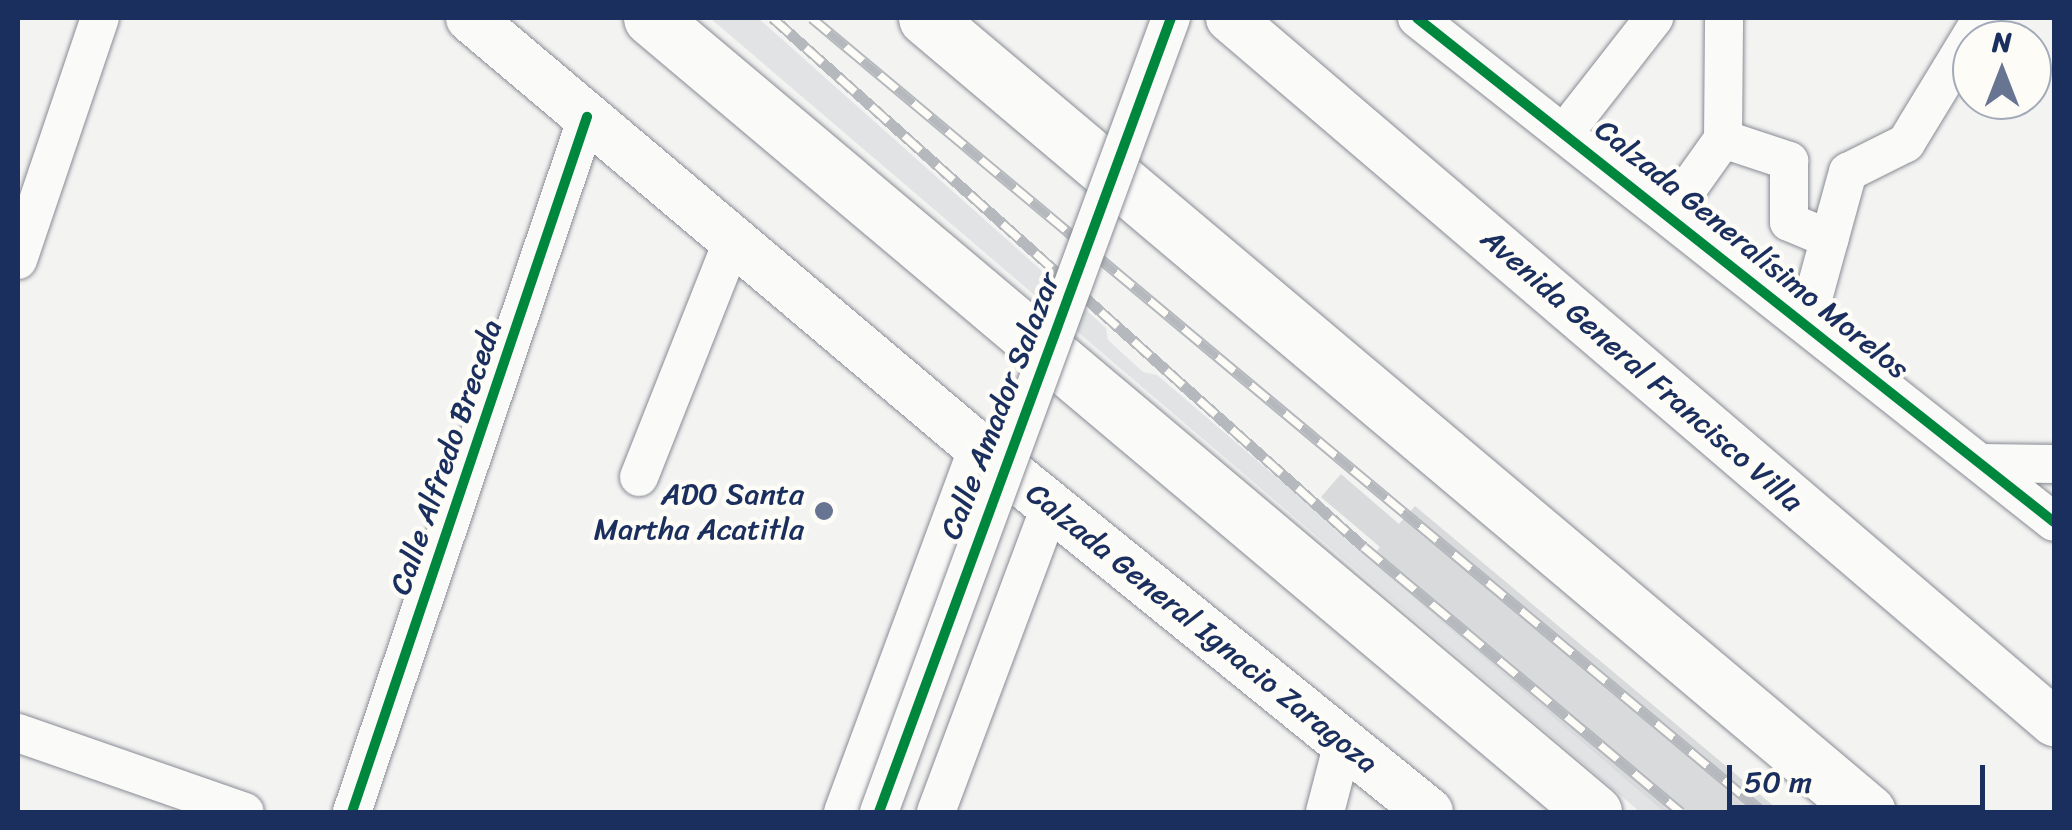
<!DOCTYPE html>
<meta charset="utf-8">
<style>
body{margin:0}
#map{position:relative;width:2072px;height:830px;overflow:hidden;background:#f3f3f2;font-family:Sriracha,sans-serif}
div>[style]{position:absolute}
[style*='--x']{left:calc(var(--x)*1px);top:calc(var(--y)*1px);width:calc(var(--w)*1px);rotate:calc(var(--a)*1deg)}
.green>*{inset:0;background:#e2e3e5}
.building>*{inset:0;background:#d9dadb}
.roads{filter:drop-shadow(0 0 2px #888c94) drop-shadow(0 0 2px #888c94)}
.minor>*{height:38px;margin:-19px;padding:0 19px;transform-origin:19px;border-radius:19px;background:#fafaf8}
.major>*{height:48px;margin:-24px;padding:0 24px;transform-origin:24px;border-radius:24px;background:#fafaf8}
.highway>*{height:55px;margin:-27.5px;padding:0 27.5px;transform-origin:27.5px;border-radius:27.5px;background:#fafaf8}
.rail>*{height:11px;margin-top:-5.5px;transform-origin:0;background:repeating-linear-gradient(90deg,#fdfcf7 0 22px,#b5b8bc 0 44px);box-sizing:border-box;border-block:2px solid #b5b8bc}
.bridges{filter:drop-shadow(0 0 2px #888c94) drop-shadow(0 0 2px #888c94)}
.minor-bridge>*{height:38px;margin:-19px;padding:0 19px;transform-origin:19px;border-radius:19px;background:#fafaf8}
.cycleway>*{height:10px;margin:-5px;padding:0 5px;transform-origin:5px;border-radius:5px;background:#00873e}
.dots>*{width:28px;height:28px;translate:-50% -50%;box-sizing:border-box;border:5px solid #fdfcf7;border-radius:50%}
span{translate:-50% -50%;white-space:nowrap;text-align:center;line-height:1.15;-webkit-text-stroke:9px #fdfcf7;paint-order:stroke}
.street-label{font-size:30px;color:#1b2f5e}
.poi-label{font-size:30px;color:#1b2f5e}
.right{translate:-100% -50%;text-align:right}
.frame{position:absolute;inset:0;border:20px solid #1b2f5e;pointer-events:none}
.north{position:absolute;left:1952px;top:20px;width:100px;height:100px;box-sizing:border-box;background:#fdfcf7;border:2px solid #a3aaba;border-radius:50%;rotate:0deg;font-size:28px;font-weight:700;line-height:40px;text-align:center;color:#1b2f5e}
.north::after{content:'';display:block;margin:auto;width:35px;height:45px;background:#677492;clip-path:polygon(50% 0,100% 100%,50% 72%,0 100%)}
.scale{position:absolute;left:1727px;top:765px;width:258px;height:45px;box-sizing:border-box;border:5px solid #1b2f5e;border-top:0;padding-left:12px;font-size:30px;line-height:35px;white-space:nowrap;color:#1b2f5e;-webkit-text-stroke:8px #fdfcf7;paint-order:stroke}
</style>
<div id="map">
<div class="green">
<div style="clip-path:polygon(710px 18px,758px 18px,1106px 328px,1108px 340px,1143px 372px,1157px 375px,1669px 812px,1640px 812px)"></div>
</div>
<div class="building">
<div style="clip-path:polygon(1341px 474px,1399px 524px,1415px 506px,1781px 812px,1664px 812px,1370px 560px,1380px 547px,1321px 497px)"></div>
</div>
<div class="roads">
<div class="minor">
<div style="--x:1417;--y:18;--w:812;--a:38.35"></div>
<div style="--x:1565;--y:132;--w:145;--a:-52"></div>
<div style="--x:1723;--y:139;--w:70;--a:18.4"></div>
<div style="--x:1789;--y:161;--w:61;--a:90"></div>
<div style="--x:1789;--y:222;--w:44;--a:22.5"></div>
<div style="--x:1669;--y:215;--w:93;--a:-54.6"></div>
<div style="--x:1723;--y:139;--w:121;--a:-89.5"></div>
<div style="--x:18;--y:260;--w:256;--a:-71.3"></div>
<div style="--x:1806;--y:324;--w:158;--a:-74.6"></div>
<div style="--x:1848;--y:172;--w:65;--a:-26.6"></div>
<div style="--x:1906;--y:143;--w:146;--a:-58.7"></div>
<div style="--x:1983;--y:463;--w:71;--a:0.8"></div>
<div style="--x:639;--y:477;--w:255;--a:-68.4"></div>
<div style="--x:18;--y:733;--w:240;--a:19.2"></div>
<div style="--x:352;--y:812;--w:734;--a:-71.32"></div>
<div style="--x:843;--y:812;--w:389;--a:-69.7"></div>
<div style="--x:936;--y:812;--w:328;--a:-69.5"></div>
<div style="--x:1325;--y:812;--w:71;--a:-75.4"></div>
</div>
<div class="major">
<div style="--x:470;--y:18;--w:665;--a:40.18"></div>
<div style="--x:978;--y:447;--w:580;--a:38.98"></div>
<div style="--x:1230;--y:18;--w:1084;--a:40.51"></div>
</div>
<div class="highway">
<div style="--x:651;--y:18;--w:1233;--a:40.1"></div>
<div style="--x:926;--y:18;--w:1232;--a:40.13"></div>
</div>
</div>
<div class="rail">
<div style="--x:773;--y:18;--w:793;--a:41.83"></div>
<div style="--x:1364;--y:547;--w:413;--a:39.9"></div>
<div style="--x:812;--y:18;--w:1239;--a:39.86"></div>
</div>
<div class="bridges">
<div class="minor-bridge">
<div style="--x:879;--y:812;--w:846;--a:-69.81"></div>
</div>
</div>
<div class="cycleway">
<div style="--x:1417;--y:18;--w:812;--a:38.35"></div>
<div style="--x:352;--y:812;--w:734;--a:-71.32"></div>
<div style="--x:879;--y:812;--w:846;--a:-69.81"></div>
</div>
<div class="dots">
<div style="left:824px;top:511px;background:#677492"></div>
</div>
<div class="street-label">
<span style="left:1752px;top:249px;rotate:39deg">Calzada Generalísimo Morelos</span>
<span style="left:1642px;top:370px;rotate:41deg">Avenida General Francisco Villa</span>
<span style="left:1000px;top:406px;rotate:-69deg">Calle Amador Salazar</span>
<span style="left:446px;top:457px;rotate:-71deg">Calle Alfredo Breceda</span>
<span style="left:1202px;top:628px;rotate:39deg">Calzada General Ignacio Zaragoza</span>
</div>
<div class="poi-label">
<span class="right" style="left:804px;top:511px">ADO Santa<br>Martha Acatitla</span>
</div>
<div class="frame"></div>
<div class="north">N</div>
<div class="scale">50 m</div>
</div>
